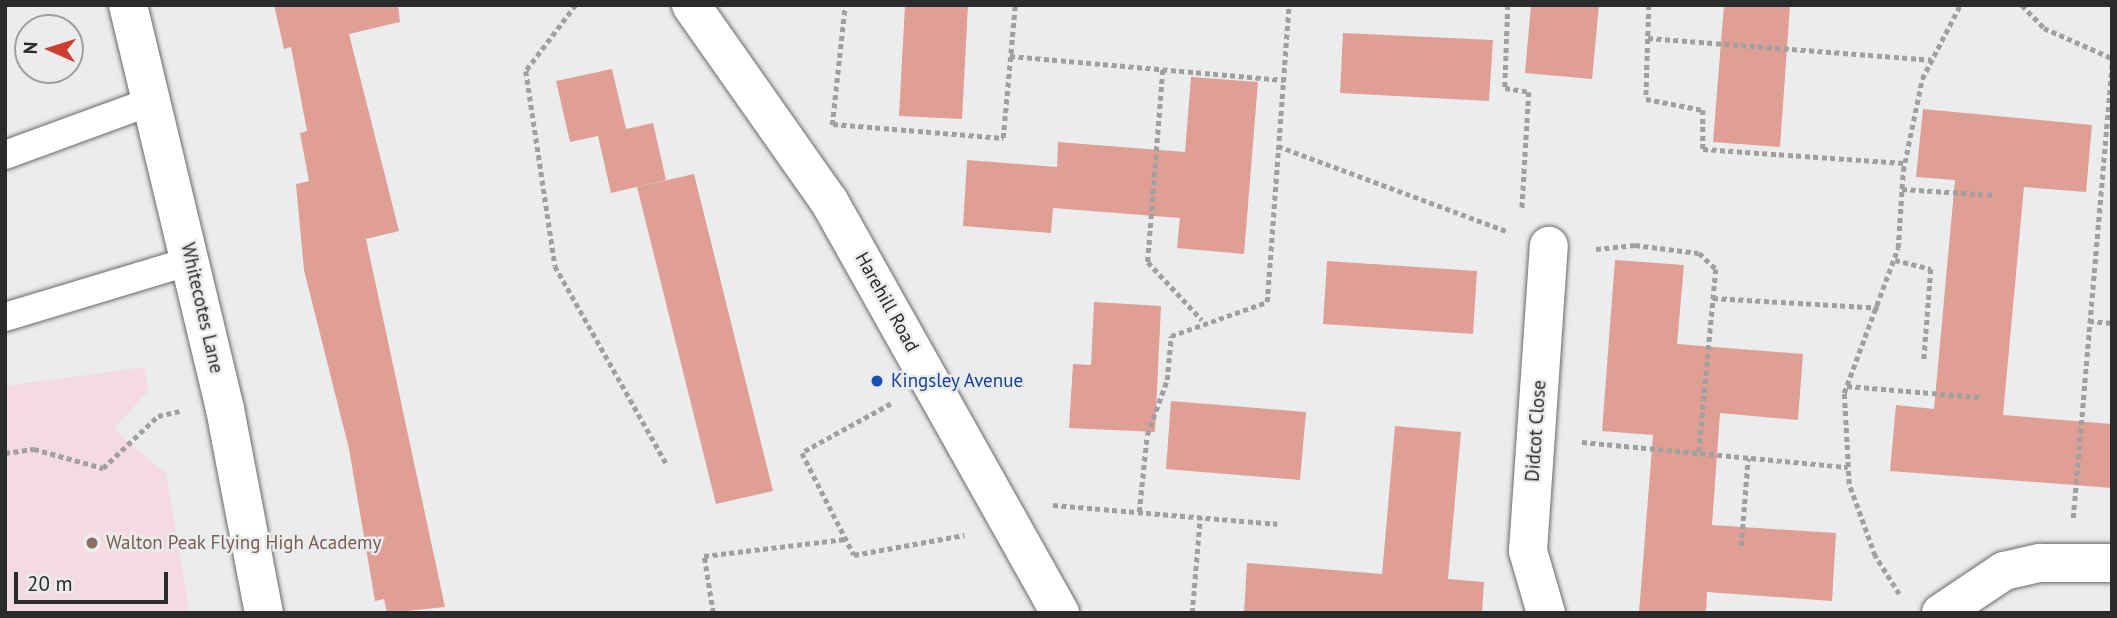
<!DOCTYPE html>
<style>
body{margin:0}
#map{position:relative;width:2117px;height:618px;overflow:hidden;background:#ebecee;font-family:"PT Sans",sans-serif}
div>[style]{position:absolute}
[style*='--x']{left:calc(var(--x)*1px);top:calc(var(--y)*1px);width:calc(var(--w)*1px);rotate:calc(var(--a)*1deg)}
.education>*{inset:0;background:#f4dae1}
.building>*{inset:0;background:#e09f94}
.path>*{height:4.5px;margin-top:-2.25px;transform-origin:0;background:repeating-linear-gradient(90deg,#9fa0a2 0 5px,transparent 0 8.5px)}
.roads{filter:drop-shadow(0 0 2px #6a6a6d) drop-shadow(0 0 2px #6a6a6d)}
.lane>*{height:28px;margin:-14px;padding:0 14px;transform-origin:14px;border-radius:14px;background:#fff}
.street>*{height:38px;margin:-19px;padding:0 19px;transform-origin:19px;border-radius:19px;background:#fff}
.secondary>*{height:38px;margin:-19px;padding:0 19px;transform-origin:19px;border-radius:19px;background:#fff}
.dots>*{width:19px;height:19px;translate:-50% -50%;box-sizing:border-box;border:4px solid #ebecee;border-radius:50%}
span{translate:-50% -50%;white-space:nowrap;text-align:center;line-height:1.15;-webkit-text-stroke:5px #ebecee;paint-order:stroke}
.street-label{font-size:19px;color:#2a2b2c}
.transit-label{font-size:19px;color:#164399}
.left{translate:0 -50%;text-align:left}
.education-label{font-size:19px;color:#785e54}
.frame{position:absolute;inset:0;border:7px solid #2a2b2c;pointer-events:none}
.north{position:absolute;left:14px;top:14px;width:70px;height:70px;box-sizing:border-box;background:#ebecee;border:2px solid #9e9fa0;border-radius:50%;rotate:273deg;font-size:19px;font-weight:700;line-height:28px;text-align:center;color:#2a2b2c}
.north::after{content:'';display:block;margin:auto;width:24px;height:32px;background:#cc3f30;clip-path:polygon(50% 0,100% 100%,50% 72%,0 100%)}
.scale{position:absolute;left:14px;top:572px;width:154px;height:32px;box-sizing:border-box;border:4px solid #2a2b2c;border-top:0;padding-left:9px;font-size:21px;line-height:24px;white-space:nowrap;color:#2a2b2c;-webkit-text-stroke:5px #ebecee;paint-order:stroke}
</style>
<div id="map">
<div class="education">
<div style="clip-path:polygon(145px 367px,148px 391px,114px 429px,166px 474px,190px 613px,5px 613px,5px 386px)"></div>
</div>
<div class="building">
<div style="clip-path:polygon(274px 5px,398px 5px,400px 22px,349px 34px,399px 231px,366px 239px,445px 607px,387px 613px,384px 599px,375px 601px,349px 449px,304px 270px,296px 184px,309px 181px,300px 133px,307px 131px,291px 47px,284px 49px)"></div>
<div style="clip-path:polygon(905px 5px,968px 5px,962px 119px,899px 116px)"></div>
<div style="clip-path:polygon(1531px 5px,1599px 5px,1592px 79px,1525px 73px)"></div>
<div style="clip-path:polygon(1724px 5px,1790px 5px,1780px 147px,1713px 142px)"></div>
<div style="clip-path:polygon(1343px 33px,1493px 40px,1489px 101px,1340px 93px)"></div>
<div style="clip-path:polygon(612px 69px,626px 129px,653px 123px,666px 180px,611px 193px,598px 136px,570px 142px,556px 81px)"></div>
<div style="clip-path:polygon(1191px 77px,1258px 82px,1244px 254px,1177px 248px,1180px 218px,1053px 208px,1051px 233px,963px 226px,967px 160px,1057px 167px,1058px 142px,1185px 152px)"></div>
<div style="clip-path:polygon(1923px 109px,2092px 125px,2086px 192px,2024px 187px,2003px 415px,2112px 424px,2112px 488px,1890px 471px,1896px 405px,1934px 409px,1955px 180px,1916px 177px)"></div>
<div style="clip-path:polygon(694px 174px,773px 491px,716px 504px,637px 187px)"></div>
<div style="clip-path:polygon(1615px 260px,1684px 265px,1677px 344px,1803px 354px,1798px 420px,1720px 413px,1712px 525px,1836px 533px,1832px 601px,1707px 592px,1706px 613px,1639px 613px,1653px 435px,1602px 431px)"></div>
<div style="clip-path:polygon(1327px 261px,1477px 271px,1473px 334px,1323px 324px)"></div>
<div style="clip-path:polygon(1094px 302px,1161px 306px,1155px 432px,1069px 428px,1073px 364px,1091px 365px)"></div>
<div style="clip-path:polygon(1171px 401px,1306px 412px,1300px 480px,1166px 469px)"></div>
<div style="clip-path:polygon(1395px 426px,1461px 432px,1448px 579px,1484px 582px,1482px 613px,1244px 613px,1247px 563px,1382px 574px)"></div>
</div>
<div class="path">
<div style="--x:576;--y:5;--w:83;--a:127.1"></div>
<div style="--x:526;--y:71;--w:197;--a:81.5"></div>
<div style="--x:555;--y:266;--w:226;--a:60.6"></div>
<div style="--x:1508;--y:5;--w:83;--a:92.1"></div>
<div style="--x:1505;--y:88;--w:24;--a:9"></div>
<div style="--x:1529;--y:92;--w:118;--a:93.4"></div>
<div style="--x:1649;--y:5;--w:94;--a:91.8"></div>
<div style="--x:1646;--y:99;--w:58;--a:10.9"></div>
<div style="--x:1703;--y:110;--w:39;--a:90"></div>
<div style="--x:1703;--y:149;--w:201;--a:4"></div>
<div style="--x:2022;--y:5;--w:32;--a:46"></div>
<div style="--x:2044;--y:28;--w:74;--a:23.8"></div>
<div style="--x:1648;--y:38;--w:284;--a:4.4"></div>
<div style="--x:1010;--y:56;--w:275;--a:5"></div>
<div style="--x:1163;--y:70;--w:193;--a:94.5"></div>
<div style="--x:1148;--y:262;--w:79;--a:47"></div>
<div style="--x:833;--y:124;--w:171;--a:4.7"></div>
<div style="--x:1003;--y:138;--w:134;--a:-84.8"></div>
<div style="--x:832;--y:125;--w:121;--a:-83.8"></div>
<div style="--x:1278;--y:146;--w:244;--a:20.4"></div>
<div style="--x:1902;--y:189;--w:91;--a:3.8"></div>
<div style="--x:1596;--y:249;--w:39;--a:-6"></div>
<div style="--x:1635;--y:245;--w:64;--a:7.1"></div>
<div style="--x:1699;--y:253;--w:23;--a:43"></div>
<div style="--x:1716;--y:269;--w:185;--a:95.3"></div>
<div style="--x:1895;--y:260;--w:37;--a:14"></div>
<div style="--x:1931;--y:269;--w:92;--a:94.4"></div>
<div style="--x:1713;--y:298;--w:166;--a:3.4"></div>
<div style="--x:2089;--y:321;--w:23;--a:5"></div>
<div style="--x:1847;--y:386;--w:132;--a:4.8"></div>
<div style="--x:891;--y:404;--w:102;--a:151.2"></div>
<div style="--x:802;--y:453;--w:114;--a:63"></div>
<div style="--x:854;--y:555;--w:112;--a:-10.3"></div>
<div style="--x:1582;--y:442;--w:267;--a:5.4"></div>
<div style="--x:5;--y:453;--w:29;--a:-8"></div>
<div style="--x:34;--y:449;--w:72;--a:15.4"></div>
<div style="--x:103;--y:468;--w:76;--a:-43.4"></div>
<div style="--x:158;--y:416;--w:23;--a:-13"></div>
<div style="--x:1053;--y:505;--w:225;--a:4.8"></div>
<div style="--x:1139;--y:512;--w:77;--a:-84.1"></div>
<div style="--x:1147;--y:435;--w:59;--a:-70"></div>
<div style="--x:1167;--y:380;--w:44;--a:-84.8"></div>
<div style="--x:1171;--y:336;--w:102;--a:-19.5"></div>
<div style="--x:1267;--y:302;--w:298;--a:-85.8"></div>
<div style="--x:2073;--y:518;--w:461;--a:-85.1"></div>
<div style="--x:1741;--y:546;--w:88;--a:-85.5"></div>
<div style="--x:1899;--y:594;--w:45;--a:-122.3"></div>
<div style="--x:1875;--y:556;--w:77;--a:-109.9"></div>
<div style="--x:1849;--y:484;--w:91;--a:-93.1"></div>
<div style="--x:1844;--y:393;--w:155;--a:-69.6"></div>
<div style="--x:1898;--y:248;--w:77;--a:-86.3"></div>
<div style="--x:1903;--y:171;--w:94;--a:-78.3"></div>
<div style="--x:1922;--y:79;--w:83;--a:-62.8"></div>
<div style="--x:713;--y:613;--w:58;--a:-99"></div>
<div style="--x:704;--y:556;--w:143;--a:-6.8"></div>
<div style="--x:1192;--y:613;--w:96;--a:-85.2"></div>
</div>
<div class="roads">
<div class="lane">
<div style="--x:5;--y:155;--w:160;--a:-20.1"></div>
<div style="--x:5;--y:317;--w:194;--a:-16.8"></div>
</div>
<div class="street">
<div style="--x:1546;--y:613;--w:65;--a:-106.2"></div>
<div style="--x:1528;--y:551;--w:306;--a:-86.1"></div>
<div style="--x:1941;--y:613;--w:76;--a:-33.7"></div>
<div style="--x:2004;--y:571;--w:37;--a:-13"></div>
<div style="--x:2040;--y:563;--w:72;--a:0"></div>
</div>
<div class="secondary">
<div style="--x:128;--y:5;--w:415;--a:76.5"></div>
<div style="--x:225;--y:409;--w:208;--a:79.2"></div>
<div style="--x:691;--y:5;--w:240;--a:54.9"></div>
<div style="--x:829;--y:201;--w:472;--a:60.7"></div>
</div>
</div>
<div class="dots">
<div style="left:877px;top:381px;background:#1a4fb4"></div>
<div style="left:92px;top:543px;background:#8d6e63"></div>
</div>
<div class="street-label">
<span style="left:887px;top:302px;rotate:61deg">Harehill Road</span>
<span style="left:202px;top:308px;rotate:77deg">Whitecotes Lane</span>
<span style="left:1536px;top:431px;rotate:-86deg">Didcot Close</span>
</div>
<div class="transit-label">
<span class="left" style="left:891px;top:381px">Kingsley Avenue</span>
</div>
<div class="education-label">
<span class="left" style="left:106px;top:543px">Walton Peak Flying High Academy</span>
</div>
<div class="frame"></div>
<div class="north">N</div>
<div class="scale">20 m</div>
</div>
